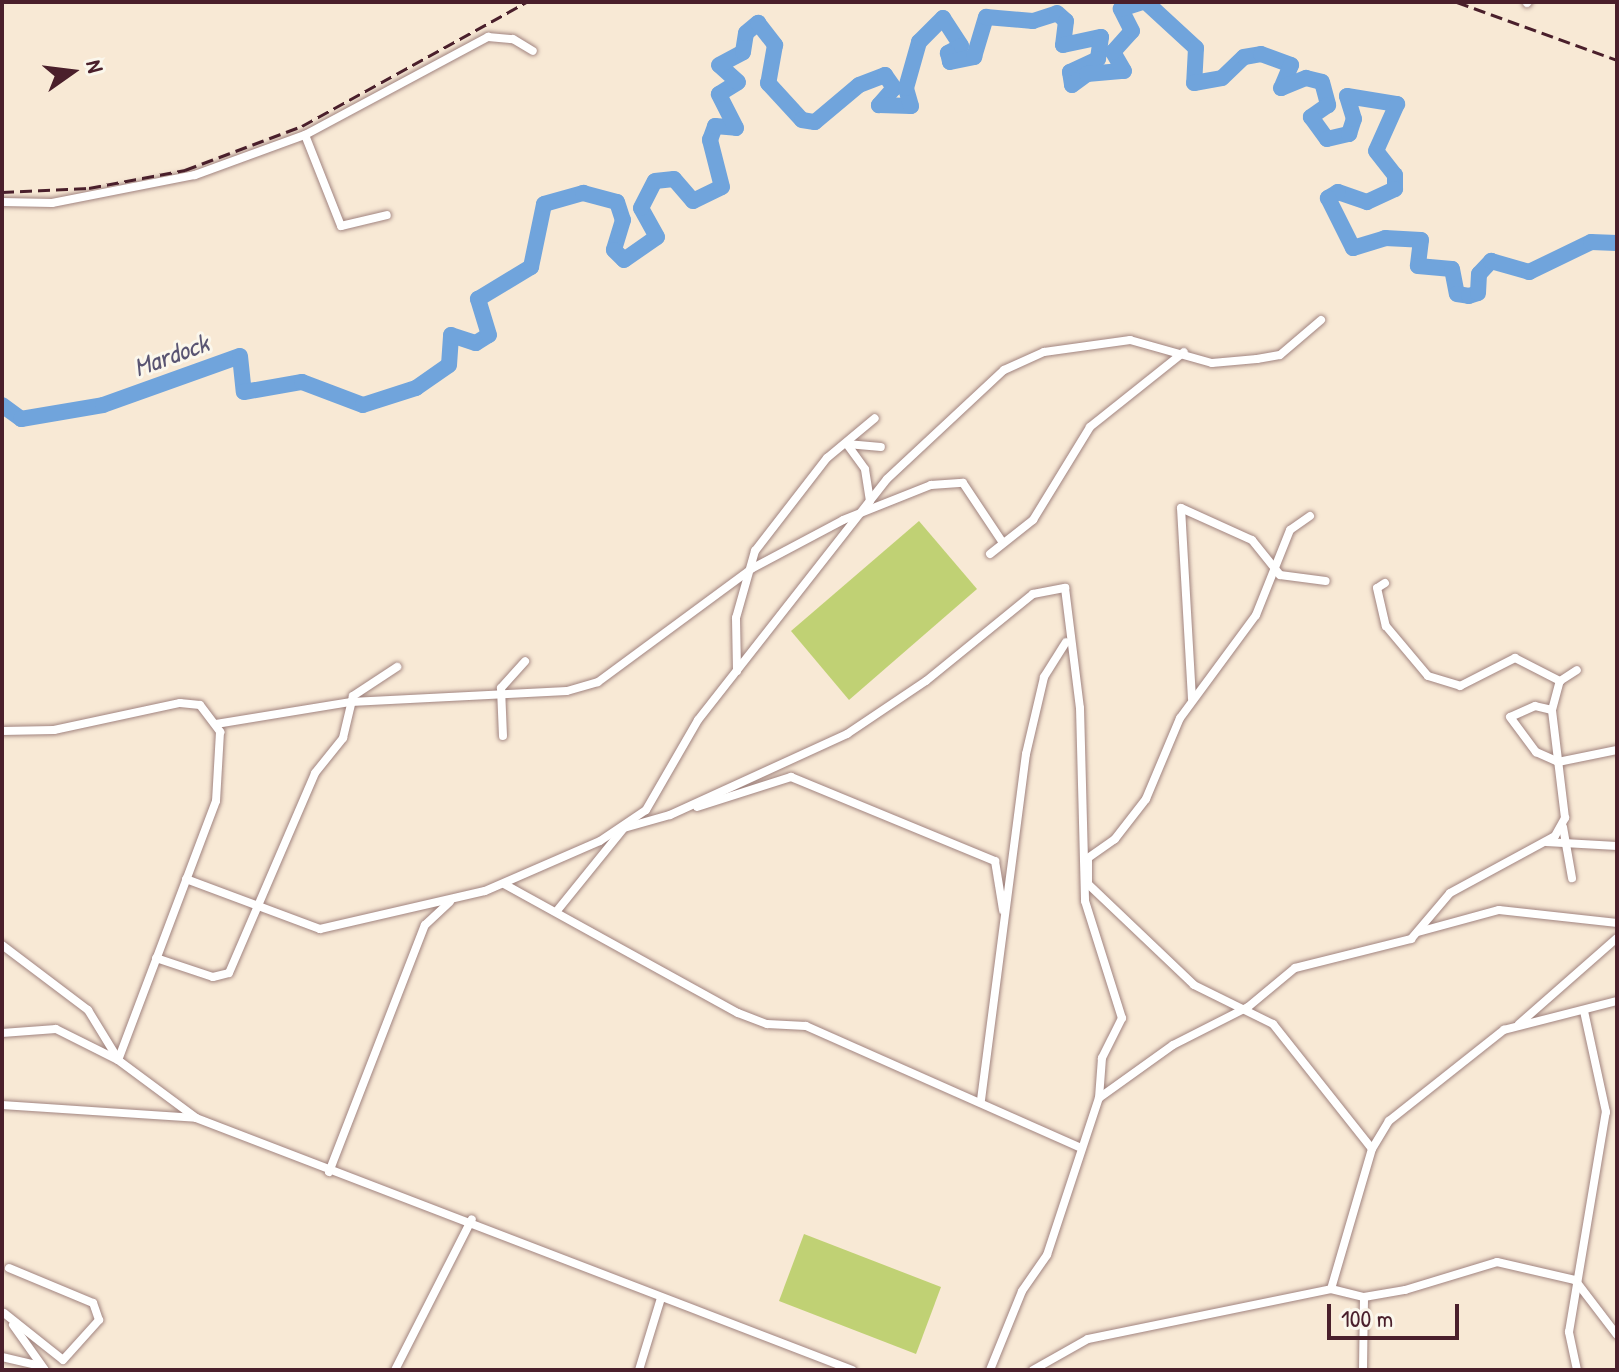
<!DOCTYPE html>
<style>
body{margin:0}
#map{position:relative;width:1619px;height:1372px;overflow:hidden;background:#f8e9d5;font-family:"Patrick Hand",sans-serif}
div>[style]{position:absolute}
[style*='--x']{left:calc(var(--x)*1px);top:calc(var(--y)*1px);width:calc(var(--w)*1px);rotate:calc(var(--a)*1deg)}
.green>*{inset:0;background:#c0d174}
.river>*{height:16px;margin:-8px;padding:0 8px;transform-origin:8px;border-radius:8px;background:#70a4dc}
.roads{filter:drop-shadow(0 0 2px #a18480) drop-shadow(0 0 2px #a18480)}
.minor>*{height:8px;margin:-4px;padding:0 4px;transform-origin:4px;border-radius:4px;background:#fff}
.rail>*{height:3px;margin-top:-1.5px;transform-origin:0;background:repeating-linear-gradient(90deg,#4a1f2b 0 12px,transparent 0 18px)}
span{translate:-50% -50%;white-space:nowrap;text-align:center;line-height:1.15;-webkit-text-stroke:6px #fbf7ec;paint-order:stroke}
.water-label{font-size:26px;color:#595472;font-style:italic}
.frame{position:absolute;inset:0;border:4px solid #4a1f2b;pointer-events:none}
.north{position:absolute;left:32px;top:32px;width:80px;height:80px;-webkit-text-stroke:6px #fbf7ec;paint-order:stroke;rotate:76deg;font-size:22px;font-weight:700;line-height:32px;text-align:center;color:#4a1f2b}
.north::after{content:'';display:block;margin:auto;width:28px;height:36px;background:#4a1f2b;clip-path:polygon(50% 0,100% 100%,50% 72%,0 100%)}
.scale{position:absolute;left:1327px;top:1304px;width:132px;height:36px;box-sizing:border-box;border:4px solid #4a1f2b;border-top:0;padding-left:10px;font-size:24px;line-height:28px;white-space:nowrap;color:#4a1f2b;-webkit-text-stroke:6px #fbf7ec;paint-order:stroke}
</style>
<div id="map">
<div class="green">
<div style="clip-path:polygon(919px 521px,977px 589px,849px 700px,791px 631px)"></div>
<div style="clip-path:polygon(804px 1234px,941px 1287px,916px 1354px,779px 1301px)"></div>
</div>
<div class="river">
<div style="--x:1146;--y:2;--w:68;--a:42.6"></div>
<div style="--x:1196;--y:48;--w:35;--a:93"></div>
<div style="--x:1194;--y:83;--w:28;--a:-10"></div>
<div style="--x:1222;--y:78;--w:30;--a:-44"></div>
<div style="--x:1244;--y:57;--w:17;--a:-10"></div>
<div style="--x:1261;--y:54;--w:32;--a:20"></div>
<div style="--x:1291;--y:65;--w:25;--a:113"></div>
<div style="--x:1281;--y:88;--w:27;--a:-22"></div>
<div style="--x:1306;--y:78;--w:16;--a:14"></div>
<div style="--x:1322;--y:82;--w:24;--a:75"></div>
<div style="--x:1328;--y:105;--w:21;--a:145"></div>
<div style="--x:1311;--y:117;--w:27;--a:54"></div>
<div style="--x:1327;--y:139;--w:23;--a:-13"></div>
<div style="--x:1349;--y:134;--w:16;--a:-72"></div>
<div style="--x:1354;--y:119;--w:24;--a:-107"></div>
<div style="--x:1347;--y:96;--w:51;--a:9.1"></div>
<div style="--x:1397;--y:104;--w:51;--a:114.1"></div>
<div style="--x:1376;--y:151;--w:31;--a:52"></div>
<div style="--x:1395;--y:175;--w:14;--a:90"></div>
<div style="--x:1395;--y:189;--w:31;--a:155"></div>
<div style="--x:1367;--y:202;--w:31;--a:-161"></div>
<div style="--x:1338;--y:192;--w:12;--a:149"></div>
<div style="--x:1328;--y:198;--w:56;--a:63.4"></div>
<div style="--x:1353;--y:248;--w:34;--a:-17"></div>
<div style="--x:1385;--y:238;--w:36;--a:3"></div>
<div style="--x:1421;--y:240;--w:26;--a:97"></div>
<div style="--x:1418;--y:266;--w:34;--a:5"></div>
<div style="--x:1452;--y:269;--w:25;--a:79"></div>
<div style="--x:1457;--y:294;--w:12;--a:9"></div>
<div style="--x:1469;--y:296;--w:9;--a:-18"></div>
<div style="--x:1478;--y:293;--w:19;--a:-87"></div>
<div style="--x:1479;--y:274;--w:18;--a:-47"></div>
<div style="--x:1491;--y:261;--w:40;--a:16"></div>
<div style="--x:1529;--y:272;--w:69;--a:-25.8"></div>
<div style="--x:1591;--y:242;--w:26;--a:2"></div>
<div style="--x:2;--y:405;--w:24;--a:36"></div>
<div style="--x:21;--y:419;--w:83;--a:-9.7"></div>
<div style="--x:103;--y:405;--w:145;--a:-19.7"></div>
<div style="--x:240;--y:356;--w:36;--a:84"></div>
<div style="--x:244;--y:392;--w:59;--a:-9.8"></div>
<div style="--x:302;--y:382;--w:65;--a:20.7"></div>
<div style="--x:363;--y:405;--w:56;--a:-17.8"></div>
<div style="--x:416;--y:388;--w:40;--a:-34.9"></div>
<div style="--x:449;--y:365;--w:30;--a:-86"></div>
<div style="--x:451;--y:335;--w:26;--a:18"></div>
<div style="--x:476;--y:343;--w:15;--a:-32"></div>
<div style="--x:489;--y:335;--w:38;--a:-107"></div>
<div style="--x:478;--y:299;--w:62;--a:-31.1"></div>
<div style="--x:531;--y:267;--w:64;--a:-78.3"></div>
<div style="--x:544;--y:204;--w:41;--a:-15.8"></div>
<div style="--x:583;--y:193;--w:35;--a:15"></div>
<div style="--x:617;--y:202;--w:19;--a:72"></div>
<div style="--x:623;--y:220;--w:31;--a:107"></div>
<div style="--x:614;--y:250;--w:14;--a:45"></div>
<div style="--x:624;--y:260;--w:40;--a:-34.9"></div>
<div style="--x:657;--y:237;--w:33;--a:-119"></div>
<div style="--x:641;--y:208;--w:30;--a:-63"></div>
<div style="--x:655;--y:181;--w:19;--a:-6"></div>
<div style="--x:674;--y:179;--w:29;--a:49"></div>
<div style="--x:693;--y:201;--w:32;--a:-26"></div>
<div style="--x:722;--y:187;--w:49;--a:-104.3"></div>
<div style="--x:710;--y:140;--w:15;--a:-70"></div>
<div style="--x:715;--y:126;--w:21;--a:5"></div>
<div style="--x:736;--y:128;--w:38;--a:-117"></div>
<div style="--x:719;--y:94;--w:22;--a:-32"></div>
<div style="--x:738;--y:82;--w:25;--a:-138"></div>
<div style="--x:719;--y:65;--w:27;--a:-28"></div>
<div style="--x:743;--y:52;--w:19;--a:-81"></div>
<div style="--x:746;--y:33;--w:16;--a:-40"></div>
<div style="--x:758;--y:23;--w:28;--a:52"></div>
<div style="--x:775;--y:45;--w:39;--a:100"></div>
<div style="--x:768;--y:83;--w:50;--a:47.4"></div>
<div style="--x:802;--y:120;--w:13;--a:9"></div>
<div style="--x:815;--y:122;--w:57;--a:-40.1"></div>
<div style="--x:859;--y:85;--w:28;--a:-21"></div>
<div style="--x:885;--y:75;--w:16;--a:55"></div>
<div style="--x:894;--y:88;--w:23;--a:131"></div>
<div style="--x:879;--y:105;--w:32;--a:2"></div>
<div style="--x:911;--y:106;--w:19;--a:-106"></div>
<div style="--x:906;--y:88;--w:48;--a:-74.2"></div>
<div style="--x:919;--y:42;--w:34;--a:-45"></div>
<div style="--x:943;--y:18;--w:33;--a:57"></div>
<div style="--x:961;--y:46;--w:15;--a:152"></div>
<div style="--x:948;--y:53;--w:9;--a:77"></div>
<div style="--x:950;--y:62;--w:25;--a:-12"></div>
<div style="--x:974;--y:57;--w:42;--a:-73.3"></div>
<div style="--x:986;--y:17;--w:47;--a:4.9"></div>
<div style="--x:1033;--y:21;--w:25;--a:-18"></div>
<div style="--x:1057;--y:13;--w:12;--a:42"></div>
<div style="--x:1066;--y:21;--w:24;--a:97"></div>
<div style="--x:1063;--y:45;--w:39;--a:-12"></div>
<div style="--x:1101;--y:37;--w:22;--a:98"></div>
<div style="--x:1098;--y:59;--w:31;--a:155"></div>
<div style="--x:1070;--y:72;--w:13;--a:81"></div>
<div style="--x:1072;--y:85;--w:19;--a:-36"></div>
<div style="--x:1087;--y:74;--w:37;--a:-5"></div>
<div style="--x:1124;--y:71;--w:22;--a:-120"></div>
<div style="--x:1113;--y:52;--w:28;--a:-48"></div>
<div style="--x:1132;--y:31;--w:25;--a:-117"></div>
<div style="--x:1121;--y:9;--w:23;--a:-18"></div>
</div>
<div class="roads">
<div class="minor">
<div style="--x:1527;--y:3;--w:1;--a:-45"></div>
<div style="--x:305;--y:135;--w:98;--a:68.4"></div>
<div style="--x:341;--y:226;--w:47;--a:-13.4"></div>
<div style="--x:2;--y:202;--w:50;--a:1.1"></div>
<div style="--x:52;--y:203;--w:146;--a:-11.1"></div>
<div style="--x:195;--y:175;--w:117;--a:-20"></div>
<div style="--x:305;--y:135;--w:208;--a:-28.2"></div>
<div style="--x:488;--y:37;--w:25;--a:5"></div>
<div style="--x:513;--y:39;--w:23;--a:31"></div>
<div style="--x:870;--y:501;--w:32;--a:-99"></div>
<div style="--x:865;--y:469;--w:31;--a:-126"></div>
<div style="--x:847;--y:444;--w:34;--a:5"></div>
<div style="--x:1181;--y:508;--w:191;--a:86.7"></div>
<div style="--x:1181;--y:508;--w:78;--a:24.3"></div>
<div style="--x:1252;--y:540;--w:45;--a:51.3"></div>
<div style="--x:1280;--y:575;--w:46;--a:7.4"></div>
<div style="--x:1310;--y:516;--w:24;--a:145"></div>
<div style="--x:1290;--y:530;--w:92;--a:111.8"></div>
<div style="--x:1256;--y:615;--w:128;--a:126.4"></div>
<div style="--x:1180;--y:718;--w:88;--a:112.8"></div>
<div style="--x:1146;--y:799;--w:51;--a:127.8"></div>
<div style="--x:1115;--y:839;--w:33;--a:145"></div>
<div style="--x:1088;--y:858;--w:26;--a:90"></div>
<div style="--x:1088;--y:884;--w:146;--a:43.6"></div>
<div style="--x:1194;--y:985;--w:88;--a:26.3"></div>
<div style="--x:1273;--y:1024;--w:159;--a:51.6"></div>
<div style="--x:990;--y:554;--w:55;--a:-38.3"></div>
<div style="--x:1033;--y:520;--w:109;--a:-58.5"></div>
<div style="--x:1090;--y:427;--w:120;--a:-38.6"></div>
<div style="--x:1385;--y:583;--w:9;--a:148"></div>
<div style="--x:1377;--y:588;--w:39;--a:77"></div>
<div style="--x:1386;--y:626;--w:65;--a:50"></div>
<div style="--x:1428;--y:676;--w:34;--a:17"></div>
<div style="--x:1460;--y:686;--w:62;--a:-27"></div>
<div style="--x:1515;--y:658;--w:51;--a:27.1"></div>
<div style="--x:737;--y:671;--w:53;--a:-91.1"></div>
<div style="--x:736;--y:618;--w:70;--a:-74.2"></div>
<div style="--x:755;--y:551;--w:118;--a:-52.3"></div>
<div style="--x:827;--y:458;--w:62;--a:-39.8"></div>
<div style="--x:1552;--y:710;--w:17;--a:-167"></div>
<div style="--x:1535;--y:706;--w:27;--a:156"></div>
<div style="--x:1510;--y:717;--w:44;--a:53.4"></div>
<div style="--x:1536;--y:752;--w:24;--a:24"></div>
<div style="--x:1558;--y:762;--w:60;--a:-11.5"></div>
<div style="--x:216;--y:724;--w:137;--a:-9.3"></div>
<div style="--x:351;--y:702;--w:216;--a:-2.9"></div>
<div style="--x:567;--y:691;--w:32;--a:-16"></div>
<div style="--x:598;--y:682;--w:190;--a:-36.4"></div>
<div style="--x:751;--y:569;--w:104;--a:-28"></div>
<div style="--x:843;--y:520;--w:95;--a:-21.7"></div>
<div style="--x:931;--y:485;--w:32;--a:-4"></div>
<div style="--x:963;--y:483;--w:72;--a:56.3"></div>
<div style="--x:2;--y:731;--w:52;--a:-1.1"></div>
<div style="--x:54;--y:730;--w:129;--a:-12.1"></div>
<div style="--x:180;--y:703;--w:20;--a:6"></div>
<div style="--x:200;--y:705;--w:34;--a:53"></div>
<div style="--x:220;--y:732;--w:69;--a:93.3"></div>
<div style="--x:216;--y:801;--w:277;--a:110.7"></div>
<div style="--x:503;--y:736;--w:48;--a:-92.4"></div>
<div style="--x:501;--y:688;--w:36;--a:-48"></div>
<div style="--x:697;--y:807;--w:99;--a:-17.7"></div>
<div style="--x:791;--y:777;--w:221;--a:22.4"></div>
<div style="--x:995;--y:861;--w:50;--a:80.7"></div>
<div style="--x:1563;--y:827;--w:52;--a:80"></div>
<div style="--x:1546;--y:842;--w:71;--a:3.2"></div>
<div style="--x:186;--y:879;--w:143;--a:20.5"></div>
<div style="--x:320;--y:929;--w:169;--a:-13"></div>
<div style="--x:485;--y:891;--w:125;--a:-23.5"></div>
<div style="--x:600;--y:841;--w:55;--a:-34"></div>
<div style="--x:646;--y:810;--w:104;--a:-60"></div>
<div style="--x:698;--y:720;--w:306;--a:-51.9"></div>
<div style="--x:887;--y:479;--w:160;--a:-43"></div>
<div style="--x:1004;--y:370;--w:44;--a:-24.2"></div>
<div style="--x:1044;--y:352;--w:87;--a:-7.9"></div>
<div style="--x:1130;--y:340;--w:85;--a:15.7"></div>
<div style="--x:1212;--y:363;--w:45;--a:-5.1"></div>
<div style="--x:1257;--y:359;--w:23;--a:-10"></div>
<div style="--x:1280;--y:355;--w:54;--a:-40.5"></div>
<div style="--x:504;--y:884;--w:267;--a:28.9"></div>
<div style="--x:738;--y:1013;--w:31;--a:21"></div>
<div style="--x:767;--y:1024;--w:39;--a:3"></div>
<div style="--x:806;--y:1026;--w:301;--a:23.9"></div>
<div style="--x:556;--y:912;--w:108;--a:-51"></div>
<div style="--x:624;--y:828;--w:48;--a:-15.8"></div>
<div style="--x:670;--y:815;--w:195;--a:-24.6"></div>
<div style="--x:847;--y:734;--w:95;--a:-33.9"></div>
<div style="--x:926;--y:681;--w:138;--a:-39.1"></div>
<div style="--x:1033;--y:594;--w:33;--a:-11"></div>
<div style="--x:1065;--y:588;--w:121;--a:82.9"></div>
<div style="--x:1080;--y:708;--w:193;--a:88.5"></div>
<div style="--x:1085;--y:901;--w:123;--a:72.5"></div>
<div style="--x:1122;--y:1018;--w:45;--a:116.6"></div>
<div style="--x:1102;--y:1058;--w:40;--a:94.3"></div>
<div style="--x:1418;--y:932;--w:84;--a:-15.2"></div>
<div style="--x:1499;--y:910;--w:119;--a:6.3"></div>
<div style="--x:2;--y:945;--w:108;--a:37.1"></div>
<div style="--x:88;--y:1010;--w:57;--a:58.5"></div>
<div style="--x:156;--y:958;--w:60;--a:18.4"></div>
<div style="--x:213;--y:977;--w:16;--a:-14"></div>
<div style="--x:229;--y:973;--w:218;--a:-66.7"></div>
<div style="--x:315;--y:773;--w:45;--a:-51.3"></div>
<div style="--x:343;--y:738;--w:43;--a:-76.6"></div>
<div style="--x:353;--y:696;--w:53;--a:-33.4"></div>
<div style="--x:1519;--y:1024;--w:130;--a:-41.3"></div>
<div style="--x:2;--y:1033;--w:54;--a:-4.2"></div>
<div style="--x:56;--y:1029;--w:69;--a:26.6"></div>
<div style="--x:118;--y:1060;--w:97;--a:36.6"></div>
<div style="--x:196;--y:1118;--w:703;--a:21.01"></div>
<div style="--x:981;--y:1100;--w:349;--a:-82.6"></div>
<div style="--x:1026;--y:754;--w:79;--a:-76.8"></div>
<div style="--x:1044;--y:677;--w:41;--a:-57.8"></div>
<div style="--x:2;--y:1105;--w:194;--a:3.8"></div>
<div style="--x:329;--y:1172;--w:265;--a:-68.8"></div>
<div style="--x:425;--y:925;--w:34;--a:-43"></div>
<div style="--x:1331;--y:1289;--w:146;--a:-73.7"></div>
<div style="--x:1372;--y:1149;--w:33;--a:-59"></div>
<div style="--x:1389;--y:1121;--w:147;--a:-38.4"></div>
<div style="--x:1504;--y:1030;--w:117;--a:-14.4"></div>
<div style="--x:4;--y:1313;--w:75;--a:38.5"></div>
<div style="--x:63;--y:1360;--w:54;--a:-48"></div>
<div style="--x:99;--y:1320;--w:18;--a:-109"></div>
<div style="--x:93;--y:1303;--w:91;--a:-157.4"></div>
<div style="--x:13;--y:1325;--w:55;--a:54.6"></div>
<div style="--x:2;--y:1357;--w:39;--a:13"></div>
<div style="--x:395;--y:1370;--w:169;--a:-63"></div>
<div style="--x:639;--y:1370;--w:75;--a:-73"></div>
<div style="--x:990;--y:1370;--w:85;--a:-67.9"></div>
<div style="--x:1022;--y:1291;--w:44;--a:-55.2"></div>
<div style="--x:1047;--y:1255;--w:165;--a:-71.7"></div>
<div style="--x:1099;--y:1098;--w:91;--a:-35.6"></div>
<div style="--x:1173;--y:1045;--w:84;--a:-26.9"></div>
<div style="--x:1248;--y:1007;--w:61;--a:-39.7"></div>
<div style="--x:1295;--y:968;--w:120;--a:-14"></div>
<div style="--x:1411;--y:939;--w:60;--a:-49.7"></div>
<div style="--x:1450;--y:893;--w:119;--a:-28.5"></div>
<div style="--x:1555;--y:836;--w:21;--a:-61"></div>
<div style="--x:1565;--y:818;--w:109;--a:-96.9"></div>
<div style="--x:1552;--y:710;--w:30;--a:-75"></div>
<div style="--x:1560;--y:681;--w:20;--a:-33"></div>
<div style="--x:1033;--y:1370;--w:63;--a:-29.4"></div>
<div style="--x:1088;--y:1339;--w:248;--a:-11.6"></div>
<div style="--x:1331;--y:1289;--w:34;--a:14"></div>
<div style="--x:1364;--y:1297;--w:42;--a:-9.7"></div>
<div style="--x:1405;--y:1290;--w:96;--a:-16.9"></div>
<div style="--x:1497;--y:1262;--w:80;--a:13"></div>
<div style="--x:1575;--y:1280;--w:69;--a:52.6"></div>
<div style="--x:1363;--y:1370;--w:73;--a:-89.2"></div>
<div style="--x:1577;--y:1370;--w:39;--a:-102"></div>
<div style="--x:1569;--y:1332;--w:223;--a:-80.5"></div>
<div style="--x:1606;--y:1112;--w:103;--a:-102.3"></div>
</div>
</div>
<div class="rail">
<div style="--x:1457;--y:2;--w:170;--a:19.9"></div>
<div style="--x:2;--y:192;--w:87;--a:-2.6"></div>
<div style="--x:89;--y:188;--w:98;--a:-10.6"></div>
<div style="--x:185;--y:170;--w:125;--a:-20.6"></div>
<div style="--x:302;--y:126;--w:257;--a:-28.9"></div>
</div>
<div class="water-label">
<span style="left:171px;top:355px;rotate:-20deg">Mardock</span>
</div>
<div class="frame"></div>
<div class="north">N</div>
<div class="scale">100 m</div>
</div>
